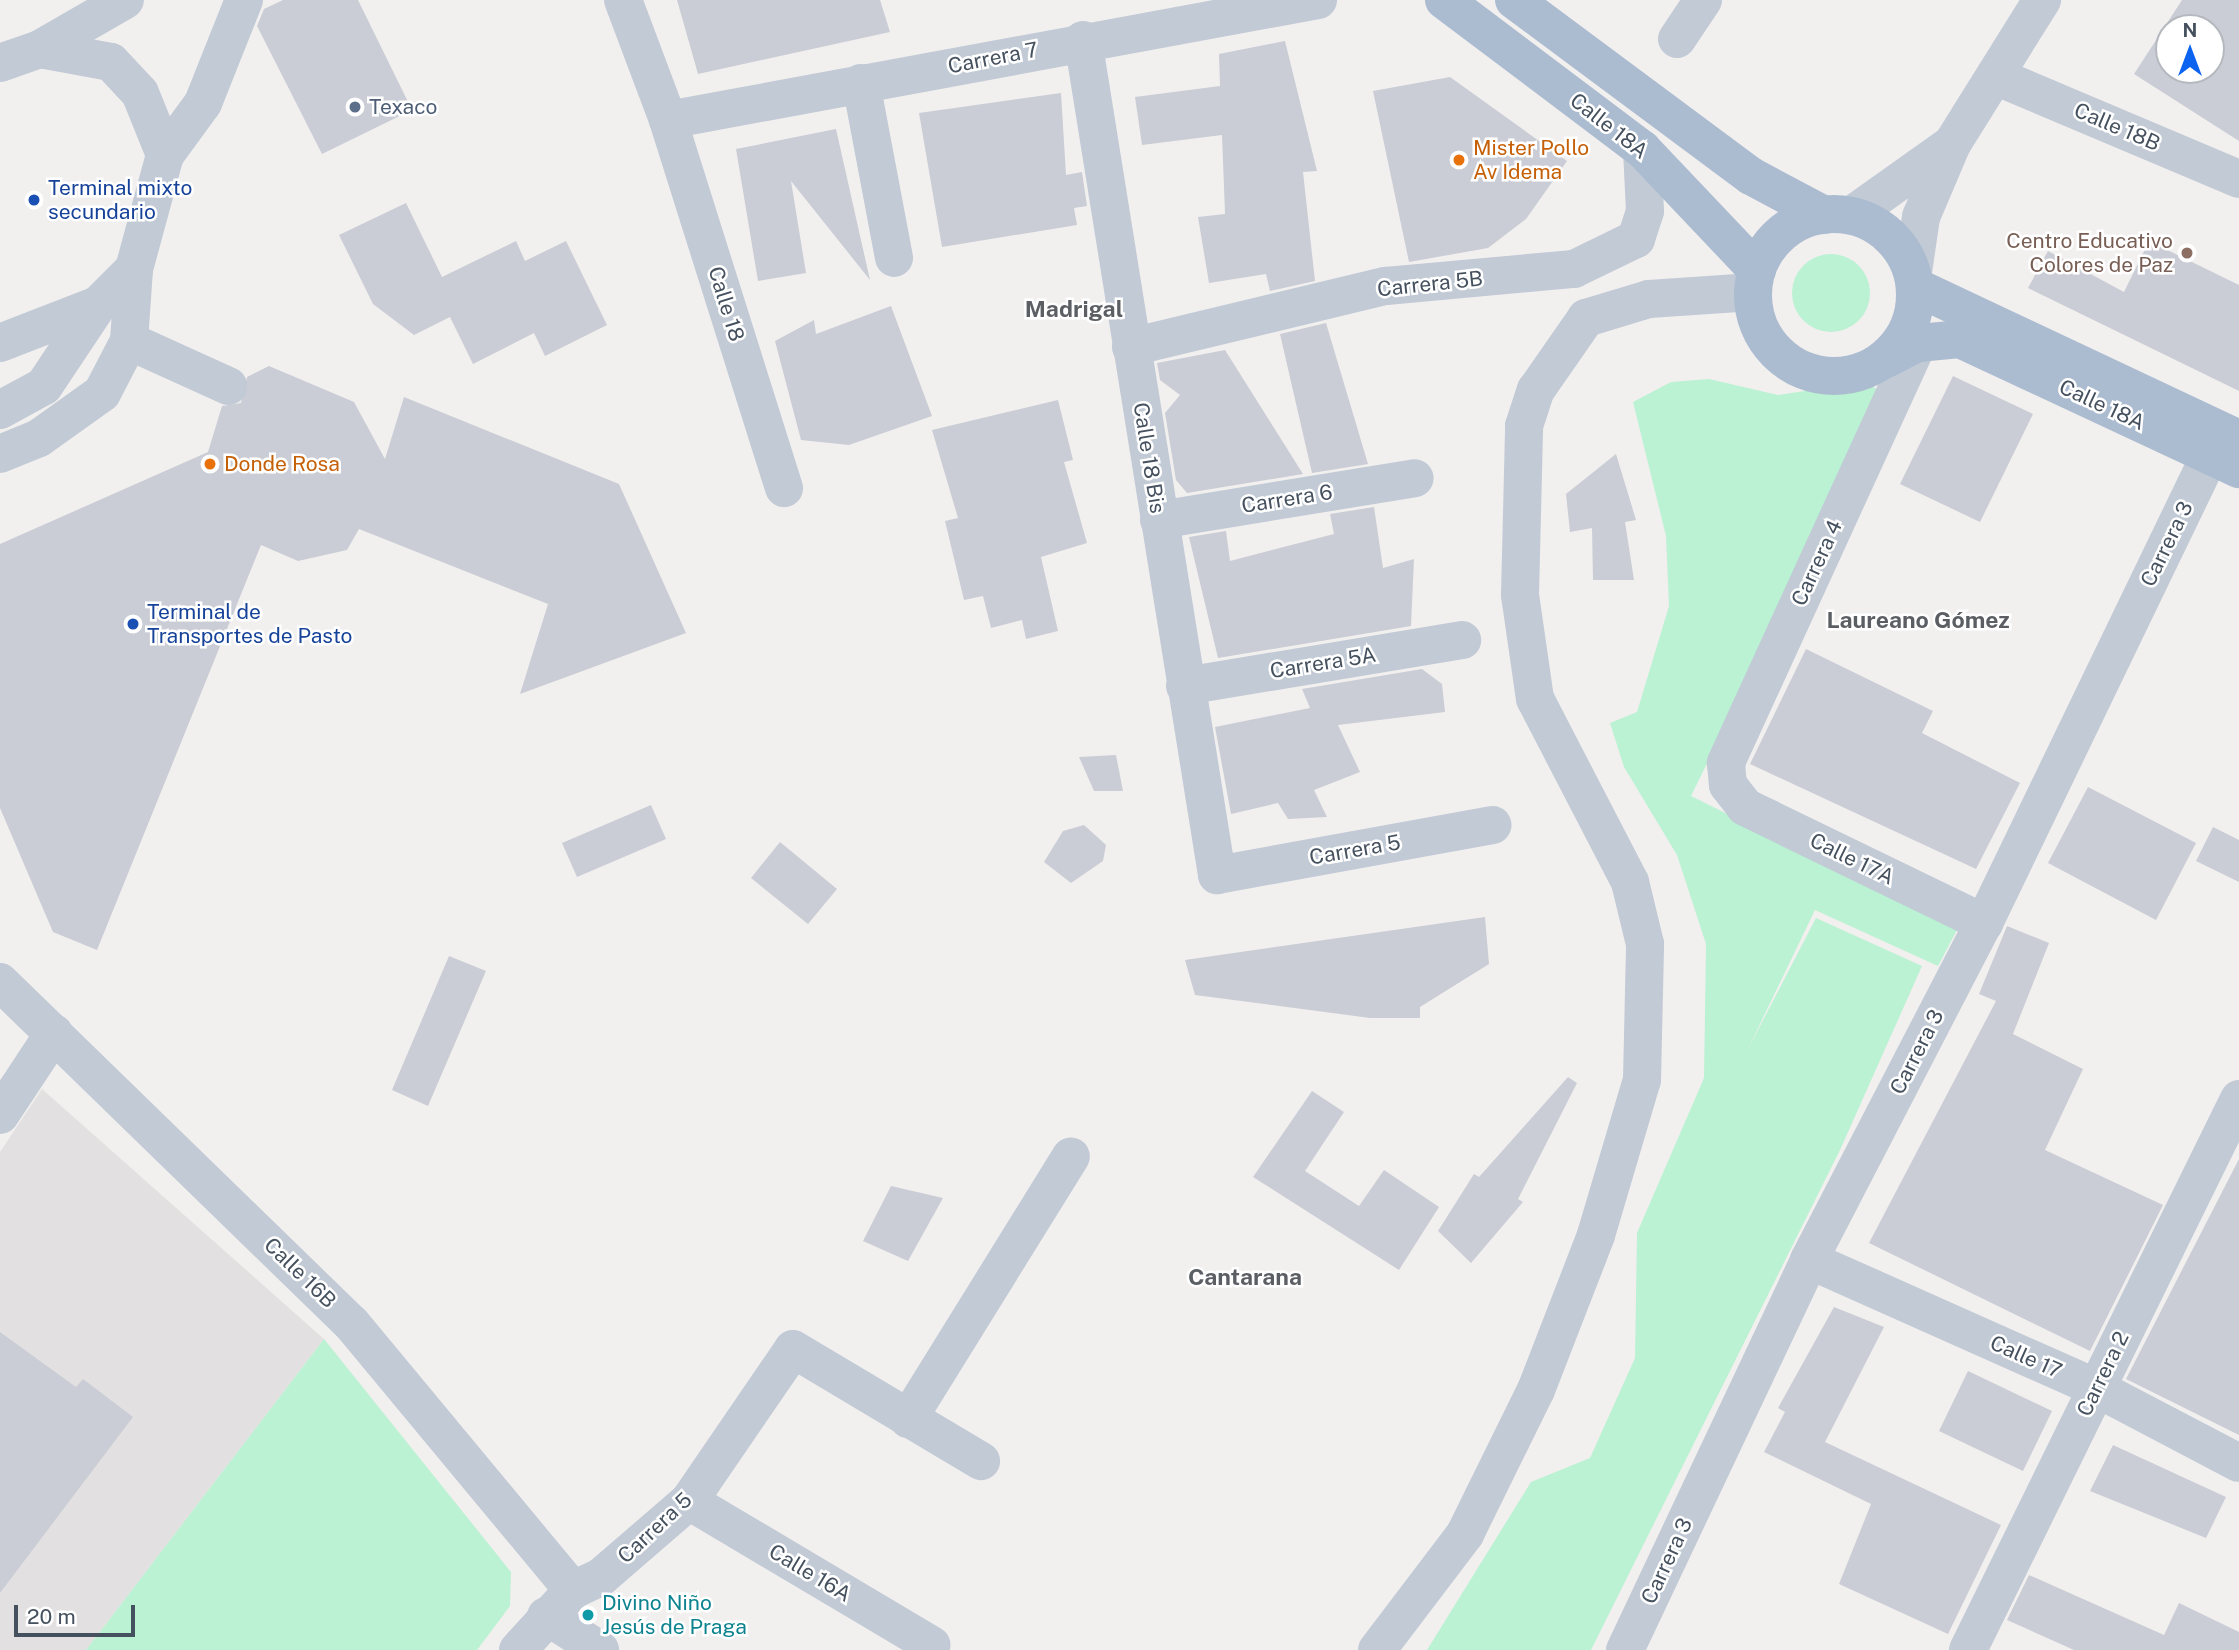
<!DOCTYPE html>
<meta charset="utf-8">
<style>
body{margin:0}
#map{position:relative;width:2239px;height:1650px;overflow:hidden;background:#f2efef;font-family:"Public Sans",sans-serif}
div>[style]{position:absolute}
[style*='--x']{left:calc(var(--x)*1px);top:calc(var(--y)*1px);width:calc(var(--w)*1px);rotate:calc(var(--a)*1deg)}
.education>*{inset:0;background:#e3e0e1}
.green>*{inset:0;background:#baf2d3}
.round{border-radius:50%}
.building>*{inset:0;background:#cacdd5}
.minor>*{height:38px;margin:-19px;padding:0 19px;transform-origin:19px;border-radius:19px;background:#c1cad5}
.major>*{height:38px;margin:-19px;padding:0 19px;transform-origin:19px;border-radius:19px;background:#acbcd0}
.major>.ring{margin:-19px;padding:0;box-sizing:content-box;background:none;border:38px solid #acbcd0;border-radius:50%}
.dots>*{width:19px;height:19px;translate:-50% -50%;box-sizing:border-box;border:4px solid #fff;border-radius:50%}
span{translate:-50% -50%;white-space:nowrap;text-align:center;line-height:1.15;-webkit-text-stroke:5px #fff;paint-order:stroke}
.street-label{font-size:21px;color:#45515e}
.service-label{font-size:21px;color:#4e5e75}
.left{translate:0 -50%;text-align:left}
.food-label{font-size:21px;color:#c56008}
.transit-label{font-size:21px;color:#164399}
.education-label{font-size:21px;color:#785e54}
.right{translate:-100% -50%;text-align:right}
.culture-label{font-size:21px;color:#0d838f}
.neighbourhood-label{font-size:23px;color:#5b5f64;font-weight:700}
.north{position:absolute;left:2155px;top:14px;width:70px;height:70px;box-sizing:border-box;background:#fff;border:2px solid #b5b9bf;border-radius:50%;rotate:0deg;font-size:19px;font-weight:700;line-height:28px;text-align:center;color:#45515e}
.north::after{content:'';display:block;margin:auto;width:24px;height:32px;background:#0c63ef;clip-path:polygon(50% 0,100% 100%,50% 72%,0 100%)}
.scale{position:absolute;left:14px;top:1605px;width:121px;height:32px;box-sizing:border-box;border:4px solid #45515e;border-top:0;padding-left:9px;font-size:21px;line-height:24px;white-space:nowrap;color:#45515e;-webkit-text-stroke:5px #fff;paint-order:stroke}
</style>
<div id="map">
<div class="education">
<div style="clip-path:polygon(42px 1089px,324px 1339px,86px 1650px,0 1650px,0 1152px)"></div>
</div>
<div class="green">
<div class="round" style="left:1792px;top:254px;width:78px;height:78px"></div>
<div style="clip-path:polygon(1709px 379px,1778px 395px,1864px 382px,1888px 395px,1691px 796px,1958px 928px,1938px 966px,1815px 910px,1747px 1051px,1816px 918px,1922px 966px,1840px 1150px,1591px 1650px,1427px 1650px,1531px 1482px,1590px 1458px,1635px 1358px,1637px 1233px,1704px 1078px,1706px 944px,1677px 855px,1624px 767px,1610px 723px,1637px 712px,1669px 606px,1666px 536px,1633px 402px,1671px 382px)"></div>
<div style="clip-path:polygon(324px 1339px,511px 1572px,510px 1606px,477px 1650px,86px 1650px)"></div>
</div>
<div class="building">
<div style="clip-path:polygon(283px 0,358px 0,412px 110px,322px 154px,257px 26px,264px 9px)"></div>
<div style="clip-path:polygon(677px 0,880px 0,890px 32px,698px 74px)"></div>
<div style="clip-path:polygon(evenodd,2182px 0,2239px 0,2239px 141px,2134px 74px,2182px 0,2169px 28px,2211px 28px,2211px 70px,2169px 70px,2169px 28px)"></div>
<div style="clip-path:polygon(1285px 41px,1317px 171px,1303px 172px,1315px 281px,1270px 291px,1266px 274px,1209px 283px,1198px 217px,1225px 214px,1222px 135px,1142px 145px,1135px 97px,1220px 86px,1219px 54px)"></div>
<div style="clip-path:polygon(1450px 77px,1567px 161px,1526px 219px,1488px 248px,1409px 262px,1373px 91px)"></div>
<div style="clip-path:polygon(1061px 93px,1066px 175px,1082px 172px,1087px 206px,1074px 208px,1077px 225px,942px 247px,919px 113px)"></div>
<div style="clip-path:polygon(836px 129px,870px 280px,791px 181px,806px 273px,758px 281px,736px 149px)"></div>
<div style="clip-path:polygon(406px 203px,442px 277px,516px 241px,525px 261px,566px 241px,607px 325px,545px 356px,534px 333px,473px 364px,450px 317px,414px 335px,373px 304px,339px 235px)"></div>
<div style="clip-path:polygon(2149px 241px,2239px 285px,2239px 391px,2028px 288px,2048px 251px,2124px 292px)"></div>
<div style="clip-path:polygon(891px 306px,932px 416px,849px 445px,801px 440px,775px 341px,814px 320px,816px 334px)"></div>
<div style="clip-path:polygon(1326px 323px,1368px 464px,1312px 473px,1280px 334px)"></div>
<div style="clip-path:polygon(1225px 350px,1303px 474px,1187px 493px,1176px 480px,1165px 413px,1180px 395px,1160px 380px,1157px 363px)"></div>
<div style="clip-path:polygon(269px 366px,354px 402px,385px 459px,404px 397px,619px 484px,686px 633px,520px 694px,548px 604px,359px 529px,347px 550px,298px 561px,261px 545px,97px 950px,53px 932px,0 808px,0 544px,208px 452px,222px 406px,241px 403px,247px 377px)"></div>
<div style="clip-path:polygon(1953px 376px,2033px 414px,1980px 522px,1900px 484px)"></div>
<div style="clip-path:polygon(1058px 400px,1073px 460px,1064px 462px,1087px 543px,1041px 557px,1058px 631px,1026px 639px,1022px 620px,991px 628px,983px 596px,964px 600px,945px 521px,958px 518px,932px 430px)"></div>
<div style="clip-path:polygon(1616px 454px,1636px 520px,1625px 522px,1634px 580px,1593px 580px,1592px 528px,1570px 532px,1566px 494px)"></div>
<div style="clip-path:polygon(1374px 507px,1383px 568px,1414px 559px,1411px 626px,1218px 658px,1189px 537px,1226px 531px,1230px 561px,1334px 534px,1330px 514px)"></div>
<div style="clip-path:polygon(1806px 649px,1933px 711px,1922px 733px,2020px 783px,1976px 869px,1750px 764px)"></div>
<div style="clip-path:polygon(1422px 669px,1442px 684px,1445px 712px,1338px 725px,1360px 772px,1314px 790px,1327px 817px,1288px 819px,1278px 803px,1231px 814px,1215px 727px,1310px 708px,1302px 689px)"></div>
<div style="clip-path:polygon(1116px 755px,1123px 791px,1094px 791px,1079px 757px)"></div>
<div style="clip-path:polygon(2088px 787px,2196px 843px,2156px 920px,2048px 863px)"></div>
<div style="clip-path:polygon(651px 805px,666px 839px,577px 877px,562px 843px)"></div>
<div style="clip-path:polygon(1084px 825px,1106px 845px,1103px 861px,1071px 883px,1044px 862px,1063px 831px)"></div>
<div style="clip-path:polygon(2213px 827px,2239px 840px,2239px 882px,2196px 861px)"></div>
<div style="clip-path:polygon(780px 842px,837px 889px,808px 924px,751px 878px)"></div>
<div style="clip-path:polygon(1485px 917px,1489px 964px,1420px 1007px,1420px 1018px,1370px 1018px,1195px 995px,1185px 960px)"></div>
<div style="clip-path:polygon(2007px 926px,2049px 943px,2013px 1034px,2083px 1069px,2045px 1150px,2163px 1205px,2090px 1351px,1869px 1243px,1996px 1001px,1979px 994px)"></div>
<div style="clip-path:polygon(449px 956px,486px 971px,428px 1106px,392px 1090px)"></div>
<div style="clip-path:polygon(1568px 1077px,1577px 1083px,1518px 1199px,1523px 1202px,1471px 1263px,1438px 1231px,1474px 1174px,1479px 1177px)"></div>
<div style="clip-path:polygon(1312px 1091px,1344px 1112px,1305px 1171px,1359px 1206px,1384px 1170px,1439px 1207px,1399px 1270px,1253px 1177px)"></div>
<div style="clip-path:polygon(2239px 1159px,2239px 1435px,2126px 1379px)"></div>
<div style="clip-path:polygon(891px 1186px,943px 1198px,908px 1261px,863px 1241px)"></div>
<div style="clip-path:polygon(1834px 1307px,1884px 1327px,1825px 1442px,2001px 1525px,1948px 1634px,1839px 1584px,1871px 1504px,1764px 1452px,1785px 1412px,1778px 1408px)"></div>
<div style="clip-path:polygon(0 1332px,76px 1387px,83px 1379px,133px 1417px,0 1593px)"></div>
<div style="clip-path:polygon(1968px 1371px,2052px 1411px,2023px 1471px,1939px 1431px)"></div>
<div style="clip-path:polygon(2113px 1445px,2226px 1497px,2206px 1538px,2090px 1491px)"></div>
<div style="clip-path:polygon(2029px 1575px,2164px 1635px,2179px 1603px,2239px 1632px,2239px 1650px,2074px 1650px,2007px 1620px)"></div>
</div>
<div class="minor">
<div style="--x:623;--y:0;--w:128;--a:69.4"></div>
<div style="--x:668;--y:120;--w:386;--a:72.5"></div>
<div style="--x:1677;--y:39;--w:47;--a:-56.3"></div>
<div style="--x:1083;--y:40;--w:846;--a:80.88"></div>
<div style="--x:1217;--y:875;--w:280;--a:-10.3"></div>
<div style="--x:40;--y:49;--w:72;--a:10.4"></div>
<div style="--x:111;--y:62;--w:42;--a:46.9"></div>
<div style="--x:140;--y:93;--w:67;--a:68"></div>
<div style="--x:0;--y:63;--w:42;--a:-19.3"></div>
<div style="--x:40;--y:49;--w:98;--a:-30"></div>
<div style="--x:1995;--y:76;--w:265;--a:22.9"></div>
<div style="--x:861;--y:83;--w:178;--a:79.3"></div>
<div style="--x:668;--y:120;--w:661;--a:-10.46"></div>
<div style="--x:1852;--y:215;--w:123;--a:-35.4"></div>
<div style="--x:1913;--y:272;--w:56;--a:-81.7"></div>
<div style="--x:1921;--y:217;--w:79;--a:-67"></div>
<div style="--x:1952;--y:144;--w:170;--a:-58"></div>
<div style="--x:129;--y:341;--w:109;--a:24.4"></div>
<div style="--x:0;--y:343;--w:105;--a:-21.2"></div>
<div style="--x:1918;--y:343;--w:462;--a:114.6"></div>
<div style="--x:1726;--y:763;--w:22;--a:85"></div>
<div style="--x:1728;--y:785;--w:28;--a:52"></div>
<div style="--x:1745;--y:807;--w:266;--a:25.9"></div>
<div style="--x:1131;--y:347;--w:262;--a:-13.5"></div>
<div style="--x:1386;--y:286;--w:189;--a:-5.2"></div>
<div style="--x:1574;--y:269;--w:69;--a:-25.8"></div>
<div style="--x:1636;--y:239;--w:29;--a:-72"></div>
<div style="--x:1645;--y:211;--w:62;--a:-92.8"></div>
<div style="--x:0;--y:410;--w:50;--a:-28.6"></div>
<div style="--x:44;--y:386;--w:97;--a:-56.3"></div>
<div style="--x:98;--y:305;--w:51;--a:-45"></div>
<div style="--x:0;--y:454;--w:42;--a:-22.3"></div>
<div style="--x:39;--y:438;--w:77;--a:-35.5"></div>
<div style="--x:102;--y:393;--w:59;--a:-62.6"></div>
<div style="--x:129;--y:341;--w:72;--a:-86"></div>
<div style="--x:134;--y:269;--w:118;--a:-74.8"></div>
<div style="--x:165;--y:155;--w:64;--a:-53.8"></div>
<div style="--x:203;--y:103;--w:111;--a:-68.3"></div>
<div style="--x:1159;--y:520;--w:259;--a:-9.3"></div>
<div style="--x:1185;--y:686;--w:281;--a:-9.4"></div>
<div style="--x:0;--y:982;--w:489;--a:44.2"></div>
<div style="--x:351;--y:1323;--w:347;--a:50.3"></div>
<div style="--x:0;--y:1115;--w:98;--a:-56.6"></div>
<div style="--x:1809;--y:1260;--w:314;--a:24"></div>
<div style="--x:2096;--y:1388;--w:161;--a:27.7"></div>
<div style="--x:908;--y:1419;--w:309;--a:-58.2"></div>
<div style="--x:689;--y:1501;--w:282;--a:30.7"></div>
<div style="--x:546;--y:1616;--w:64;--a:32.2"></div>
<div style="--x:518;--y:1650;--w:81;--a:-47.5"></div>
<div style="--x:573;--y:1590;--w:31;--a:-25"></div>
<div style="--x:601;--y:1577;--w:116;--a:-40.8"></div>
<div style="--x:689;--y:1501;--w:184;--a:-55.6"></div>
<div style="--x:793;--y:1349;--w:219;--a:30.8"></div>
<div style="--x:1377;--y:1650;--w:146;--a:-52.8"></div>
<div style="--x:1465;--y:1534;--w:161;--a:-63.8"></div>
<div style="--x:1536;--y:1390;--w:166;--a:-68.8"></div>
<div style="--x:1596;--y:1235;--w:162;--a:-73.5"></div>
<div style="--x:1642;--y:1080;--w:136;--a:-88.7"></div>
<div style="--x:1645;--y:944;--w:64;--a:-103.6"></div>
<div style="--x:1630;--y:882;--w:206;--a:-117.4"></div>
<div style="--x:1535;--y:699;--w:105;--a:-98.2"></div>
<div style="--x:1520;--y:595;--w:169;--a:-88.6"></div>
<div style="--x:1524;--y:426;--w:38;--a:-72"></div>
<div style="--x:1536;--y:390;--w:88;--a:-55.2"></div>
<div style="--x:1586;--y:318;--w:66;--a:-16.8"></div>
<div style="--x:1649;--y:299;--w:104;--a:-3.9"></div>
<div style="--x:1625;--y:1650;--w:431;--a:-64.7"></div>
<div style="--x:1809;--y:1260;--w:380;--a:-62.6"></div>
<div style="--x:1984;--y:923;--w:520;--a:-64.22"></div>
<div style="--x:1968;--y:1650;--w:614;--a:-63.81"></div>
</div>
<div class="major">
<div style="--x:1444;--y:0;--w:248;--a:37"></div>
<div style="--x:1642;--y:149;--w:167;--a:46.5"></div>
<div style="--x:1514;--y:0;--w:295;--a:36.6"></div>
<div style="--x:1751;--y:176;--w:83;--a:28.1"></div>
<div class="ring" style="left:1753px;top:214px;width:124px;height:124px"></div>
<div style="--x:1916;--y:287;--w:357;--a:25.2"></div>
<div style="--x:1886;--y:359;--w:36;--a:-27"></div>
<div style="--x:1918;--y:343;--w:42;--a:-5.4"></div>
<div style="--x:1960;--y:339;--w:308;--a:25"></div>
</div>
<div class="dots">
<div style="left:355px;top:107px;background:#5c6f8a"></div>
<div style="left:1459px;top:160px;background:#e8710a"></div>
<div style="left:34px;top:200px;background:#1a4fb4"></div>
<div style="left:2187px;top:253px;background:#8d6e63"></div>
<div style="left:210px;top:464px;background:#e8710a"></div>
<div style="left:133px;top:624px;background:#1a4fb4"></div>
<div style="left:588px;top:1615px;background:#0f9aa8"></div>
</div>
<div class="street-label">
<span style="left:993px;top:58px;rotate:-11deg">Carrera 7</span>
<span style="left:1609px;top:126px;rotate:38deg">Calle 18A</span>
<span style="left:2117px;top:127px;rotate:23deg">Calle 18B</span>
<span style="left:1430px;top:284px;rotate:-6deg">Carrera 5B</span>
<span style="left:726px;top:304px;rotate:73deg">Calle 18</span>
<span style="left:2102px;top:405px;rotate:25deg">Calle 18A</span>
<span style="left:1149px;top:458px;rotate:81deg">Calle 18 Bis</span>
<span style="left:1287px;top:499px;rotate:-9deg">Carrera 6</span>
<span style="left:2167px;top:544px;rotate:-64deg">Carrera 3</span>
<span style="left:1817px;top:563px;rotate:-65deg">Carrera 4</span>
<span style="left:1323px;top:663px;rotate:-9deg">Carrera 5A</span>
<span style="left:1355px;top:850px;rotate:-10deg">Carrera 5</span>
<span style="left:1852px;top:859px;rotate:26deg">Calle 17A</span>
<span style="left:1917px;top:1052px;rotate:-63deg">Carrera 3</span>
<span style="left:300px;top:1273px;rotate:44deg">Calle 16B</span>
<span style="left:2026px;top:1357px;rotate:24deg">Calle 17</span>
<span style="left:2103px;top:1374px;rotate:-64deg">Carrera 2</span>
<span style="left:655px;top:1528px;rotate:-43deg">Carrera 5</span>
<span style="left:1667px;top:1561px;rotate:-65deg">Carrera 3</span>
<span style="left:810px;top:1573px;rotate:31deg">Calle 16A</span>
</div>
<div class="service-label">
<span class="left" style="left:369px;top:107px">Texaco</span>
</div>
<div class="food-label">
<span class="left" style="left:1473px;top:160px">Mister Pollo<br>Av Idema</span>
<span class="left" style="left:224px;top:464px">Donde Rosa</span>
</div>
<div class="transit-label">
<span class="left" style="left:48px;top:200px">Terminal mixto<br>secundario</span>
<span class="left" style="left:147px;top:624px">Terminal de<br>Transportes de Pasto</span>
</div>
<div class="education-label">
<span class="right" style="left:2173px;top:253px">Centro Educativo<br>Colores de Paz</span>
</div>
<div class="culture-label">
<span class="left" style="left:602px;top:1615px">Divino Niño<br>Jesús de Praga</span>
</div>
<div class="neighbourhood-label">
<span style="left:1074px;top:309px">Madrigal</span>
<span style="left:1918px;top:620px">Laureano Gómez</span>
<span style="left:1245px;top:1277px">Cantarana</span>
</div>
<div class="north">N</div>
<div class="scale">20 m</div>
</div>
